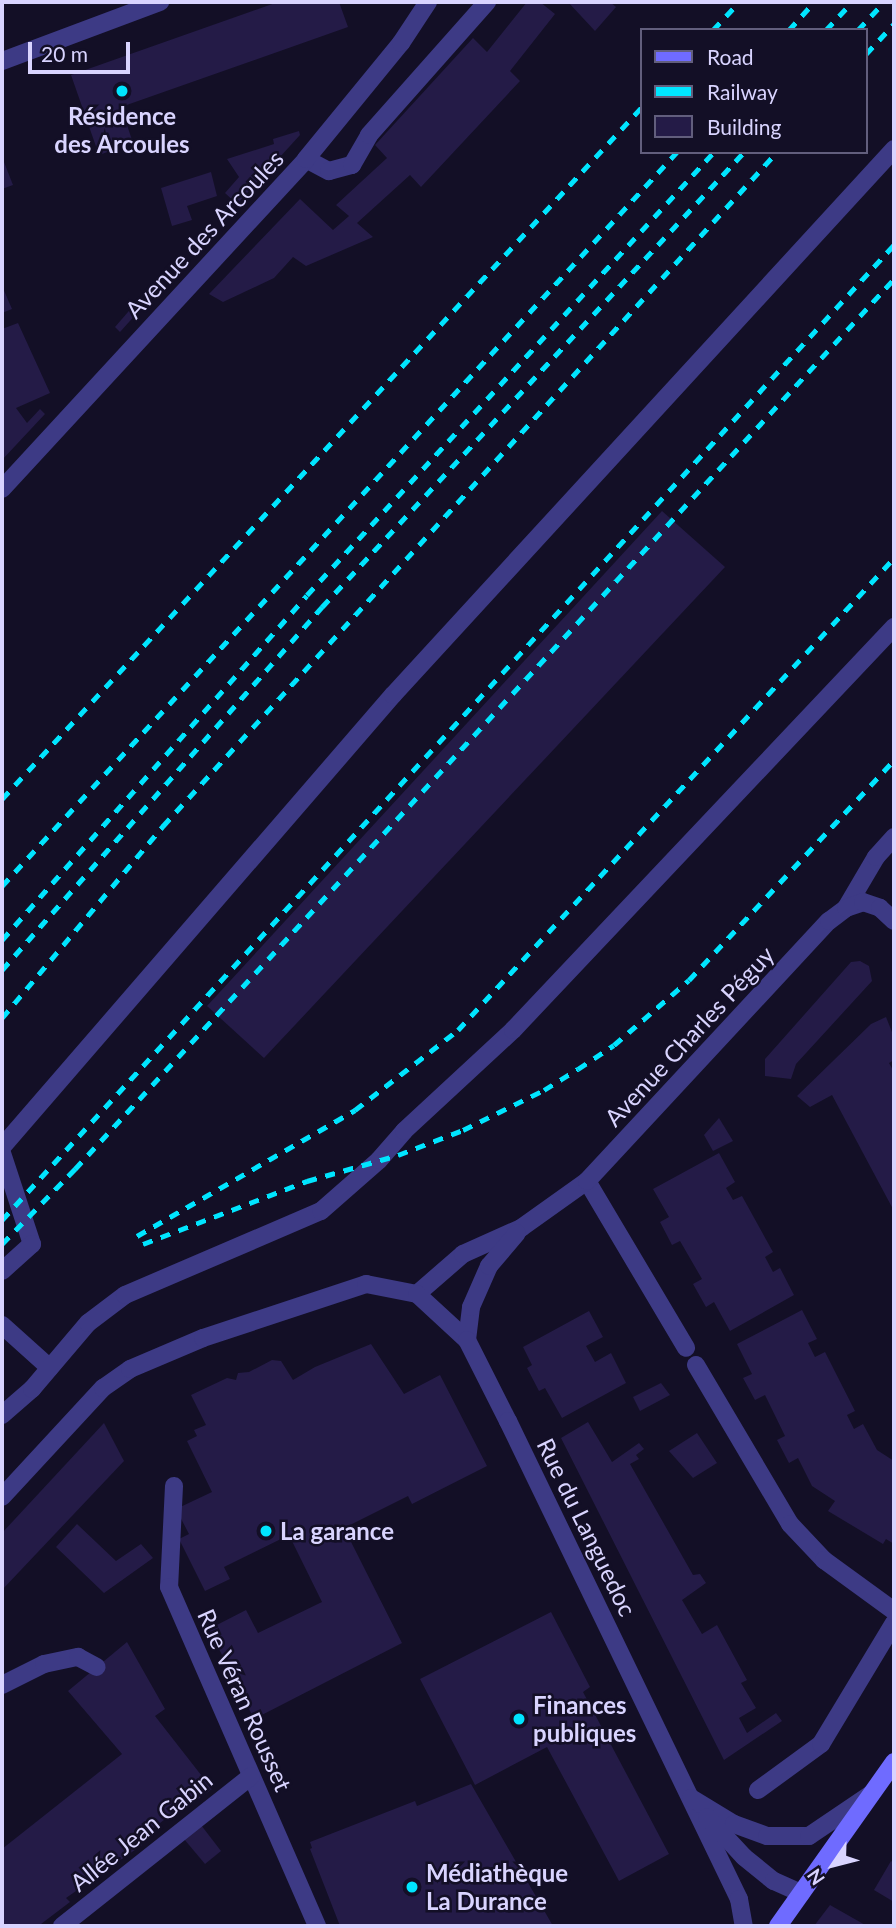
<!DOCTYPE html>
<meta charset="utf-8">
<style>
body{margin:0}
#map{position:relative;width:896px;height:1928px;overflow:hidden;background:#130f26;font-family:Lato,sans-serif}
div>[style]{position:absolute}
[style*='--x']{left:calc(var(--x)*1px);top:calc(var(--y)*1px);width:calc(var(--w)*1px);rotate:calc(var(--a)*1deg)}
.building>*{inset:0;background:#241b47}
.lane>*{height:18px;margin:-9px;padding:0 9px;transform-origin:9px;border-radius:9px;background:#3d3a85}
.street>*{height:18px;margin:-9px;padding:0 9px;transform-origin:9px;border-radius:9px;background:#3d3a85}
.secondary>*{height:18px;margin:-9px;padding:0 9px;transform-origin:9px;border-radius:9px;background:#6f6bff}
.rail>*{height:5px;margin-top:-2.5px;transform-origin:0;background:repeating-linear-gradient(90deg,#00e5ff 0 10px,transparent 0 19px)}
.dots>*{width:19px;height:19px;translate:-50% -50%;box-sizing:border-box;border:4px solid #130f26;border-radius:50%}
span{translate:-50% -50%;white-space:nowrap;text-align:center;line-height:1.15;-webkit-text-stroke:5px #130f26;paint-order:stroke}
.poi-label{font-size:24px;color:#d9d4ff;font-weight:700}
.left{translate:0 -50%;text-align:left}
.street-label{font-size:24px;color:#d9d4ff}
.frame{position:absolute;inset:0;border:4px solid #d9d4ff;pointer-events:none}
.legend{position:absolute;left:640px;top:28px;width:228px;height:126px;box-sizing:border-box;background:#130f26;border:2px solid #625e7d;margin:0;padding:9px 12px;list-style:none;font-size:21px;color:#d9d4ff}
.legend li{display:flex;align-items:center;gap:14px;height:35px}
.legend b{width:35px;border:2px solid #625e7d}
.north{position:absolute;left:798px;top:1830px;width:70px;height:70px;-webkit-text-stroke:5px #130f26;paint-order:stroke;rotate:235deg;font-size:19px;font-weight:700;line-height:28px;text-align:center;color:#d9d4ff}
.north::after{content:'';display:block;margin:auto;width:24px;height:32px;background:#d9d4ff;clip-path:polygon(50% 0,100% 100%,50% 72%,0 100%)}
.scale{position:absolute;left:28px;top:42px;width:102px;height:32px;box-sizing:border-box;border:4px solid #d9d4ff;border-top:0;padding-left:9px;font-size:21px;line-height:24px;white-space:nowrap;color:#d9d4ff;-webkit-text-stroke:5px #130f26;paint-order:stroke}
</style>
<div id="map">
<div class="building">
<div style="clip-path:polygon(278px 2px,339px 2px,348px 27px,121px 107px,133px 143px,99px 155px,71px 75px)"></div>
<div style="clip-path:polygon(527px 2px,540px 2px,555px 14px,510px 71px,520px 81px,421px 187px,410px 175px,357px 223px,373px 237px,306px 266px,293px 257px,274px 278px,223px 302px,209px 294px,300px 199px,333px 230px,349px 216px,336px 205px,387px 158px,375px 145px,473px 38px,487px 52px)"></div>
<div style="clip-path:polygon(568px 2px,610px 2px,616px 7px,595px 31px)"></div>
<div style="clip-path:polygon(299px 131px,300px 135px,237px 204px,225px 193px,239px 177px,227px 159px,274px 144px,273px 139px)"></div>
<div style="clip-path:polygon(2px 157px,13px 185px,2px 189px)"></div>
<div style="clip-path:polygon(211px 172px,217px 196px,187px 206px,192px 220px,172px 226px,161px 188px)"></div>
<div style="clip-path:polygon(2px 286px,12px 309px,2px 313px)"></div>
<div style="clip-path:polygon(141px 297px,147px 302px,120px 332px,115px 327px)"></div>
<div style="clip-path:polygon(18px 323px,50px 393px,16px 408px,27px 423px,40px 409px,45px 414px,2px 460px,2px 329px)"></div>
<div style="clip-path:polygon(662px 511px,725px 567px,264px 1058px,207px 1006px)"></div>
<div style="clip-path:polygon(860px 961px,869px 966px,872px 981px,796px 1064px,791px 1079px,765px 1076px,765px 1059px,851px 962px)"></div>
<div style="clip-path:polygon(886px 1017px,894px 1037px,894px 1060px,889px 1063px,894px 1072px,894px 1211px,832px 1095px,810px 1107px,797px 1096px,871px 1024px)"></div>
<div style="clip-path:polygon(719px 1118px,733px 1141px,713px 1151px,704px 1135px)"></div>
<div style="clip-path:polygon(719px 1153px,735px 1182px,726px 1188px,733px 1200px,742px 1196px,773px 1252px,765px 1257px,773px 1272px,780px 1268px,794px 1295px,730px 1331px,714px 1302px,706px 1307px,693px 1284px,702px 1279px,680px 1241px,672px 1245px,660px 1222px,669px 1217px,653px 1189px)"></div>
<div style="clip-path:polygon(802px 1310px,817px 1339px,808px 1343px,815px 1357px,825px 1352px,855px 1411px,847px 1415px,854px 1429px,863px 1424px,877px 1450px,894px 1461px,894px 1544px,886px 1539px,883px 1544px,828px 1511px,835px 1501px,812px 1486px,798px 1458px,789px 1463px,777px 1440px,785px 1436px,765px 1395px,755px 1400px,743px 1378px,752px 1374px,737px 1344px)"></div>
<div style="clip-path:polygon(589px 1311px,603px 1337px,586px 1346px,595px 1362px,611px 1353px,626px 1383px,562px 1418px,545px 1388px,539px 1391px,527px 1368px,532px 1365px,523px 1347px)"></div>
<div style="clip-path:polygon(371px 1344px,404px 1394px,440px 1375px,487px 1466px,412px 1504px,408px 1496px,344px 1528px,402px 1643px,254px 1719px,209px 1629px,246px 1610px,258px 1633px,322px 1602px,289px 1535px,224px 1567px,230px 1579px,205px 1591px,179px 1539px,189px 1534px,176px 1509px,212px 1492px,187px 1441px,197px 1436px,194px 1430px,206px 1425px,191px 1395px,227px 1378px,236px 1380px,238px 1373px,249px 1372px,272px 1360px,281px 1361px,293px 1380px,315px 1367px)"></div>
<div style="clip-path:polygon(661px 1383px,670px 1395px,640px 1411px,633px 1397px)"></div>
<div style="clip-path:polygon(588px 1422px,612px 1462px,639px 1443px,644px 1449px,636px 1455px,639px 1459px,630px 1464px,693px 1575px,700px 1574px,706px 1583px,682px 1600px,702px 1634px,717px 1625px,747px 1680px,741px 1683px,756px 1708px,739px 1718px,747px 1733px,776px 1713px,782px 1721px,724px 1760px,561px 1438px)"></div>
<div style="clip-path:polygon(104px 1423px,124px 1461px,2px 1590px,2px 1533px)"></div>
<div style="clip-path:polygon(697px 1433px,717px 1463px,693px 1478px,669px 1451px)"></div>
<div style="clip-path:polygon(77px 1524px,116px 1561px,141px 1544px,153px 1558px,104px 1593px,56px 1547px)"></div>
<div style="clip-path:polygon(551px 1612px,590px 1687px,583px 1692px,669px 1854px,619px 1881px,547px 1747px,475px 1785px,420px 1679px)"></div>
<div style="clip-path:polygon(127px 1642px,165px 1709px,155px 1716px,212px 1789px,184px 1810px,182px 1806px,138px 1840px,142px 1845px,66px 1898px,70px 1902px,41px 1924px,2px 1926px,2px 1849px,122px 1754px,68px 1691px)"></div>
<div style="clip-path:polygon(471px 1784px,553px 1926px,340px 1926px,310px 1849px,312px 1848px,310px 1842px,415px 1801px,417px 1806px)"></div>
<div style="clip-path:polygon(201px 1825px,221px 1851px,205px 1864px,184px 1839px)"></div>
<div style="clip-path:polygon(891px 1861px,894px 1863px,894px 1902px,874px 1890px)"></div>
<div style="clip-path:polygon(830px 1905px,867px 1926px,814px 1926px)"></div>
</div>
<div class="lane">
<div style="--x:2;--y:61;--w:169;--a:-20.5"></div>
<div style="--x:306;--y:159;--w:26;--a:28"></div>
<div style="--x:329;--y:171;--w:24;--a:-15"></div>
<div style="--x:352;--y:165;--w:34;--a:-60"></div>
<div style="--x:369;--y:135;--w:178;--a:-48.4"></div>
<div style="--x:846;--y:908;--w:59;--a:-59.5"></div>
<div style="--x:876;--y:857;--w:27;--a:-48"></div>
<div style="--x:2;--y:1147;--w:598;--a:-49.14"></div>
<div style="--x:393;--y:695;--w:741;--a:-47.46"></div>
<div style="--x:2;--y:1153;--w:96;--a:71.8"></div>
<div style="--x:32;--y:1244;--w:40;--a:138"></div>
<div style="--x:2;--y:1325;--w:64;--a:41.9"></div>
<div style="--x:2;--y:1415;--w:40;--a:-41"></div>
<div style="--x:32;--y:1389;--w:87;--a:-49.7"></div>
<div style="--x:88;--y:1323;--w:46;--a:-37.1"></div>
<div style="--x:125;--y:1295;--w:213;--a:-23.2"></div>
<div style="--x:321;--y:1211;--w:77;--a:-41.3"></div>
<div style="--x:379;--y:1160;--w:38;--a:-49"></div>
<div style="--x:404;--y:1131;--w:149;--a:-42.8"></div>
<div style="--x:513;--y:1030;--w:555;--a:-46.61"></div>
<div style="--x:2;--y:1685;--w:47;--a:-26.6"></div>
<div style="--x:44;--y:1664;--w:35;--a:-12"></div>
<div style="--x:78;--y:1657;--w:21;--a:28"></div>
<div style="--x:758;--y:1790;--w:78;--a:-36.1"></div>
<div style="--x:821;--y:1744;--w:141;--a:-58.9"></div>
</div>
<div class="street">
<div style="--x:2;--y:489;--w:449;--a:-47.3"></div>
<div style="--x:306;--y:159;--w:150;--a:-50.7"></div>
<div style="--x:401;--y:43;--w:49;--a:-56.6"></div>
<div style="--x:587;--y:1181;--w:194;--a:59.3"></div>
<div style="--x:417;--y:1294;--w:61;--a:-41"></div>
<div style="--x:463;--y:1254;--w:64;--a:-24.1"></div>
<div style="--x:521;--y:1228;--w:81;--a:-35.5"></div>
<div style="--x:587;--y:1181;--w:355;--a:-47.1"></div>
<div style="--x:829;--y:921;--w:21;--a:-37"></div>
<div style="--x:846;--y:908;--w:18;--a:-19"></div>
<div style="--x:863;--y:902;--w:18;--a:19"></div>
<div style="--x:880;--y:908;--w:19;--a:43"></div>
<div style="--x:467;--y:1340;--w:33;--a:-83"></div>
<div style="--x:471;--y:1307;--w:45;--a:-66.3"></div>
<div style="--x:489;--y:1266;--w:43;--a:-49.7"></div>
<div style="--x:696;--y:1365;--w:185;--a:59.4"></div>
<div style="--x:790;--y:1524;--w:50;--a:46.6"></div>
<div style="--x:824;--y:1560;--w:87;--a:36.1"></div>
<div style="--x:174;--y:1486;--w:101;--a:92.8"></div>
<div style="--x:169;--y:1587;--w:370;--a:66.4"></div>
<div style="--x:2;--y:1497;--w:149;--a:-47.2"></div>
<div style="--x:103;--y:1388;--w:33;--a:-35"></div>
<div style="--x:130;--y:1369;--w:79;--a:-23"></div>
<div style="--x:203;--y:1338;--w:172;--a:-18.3"></div>
<div style="--x:366;--y:1284;--w:52;--a:11.1"></div>
<div style="--x:417;--y:1294;--w:68;--a:42.6"></div>
<div style="--x:467;--y:1340;--w:91;--a:63.2"></div>
<div style="--x:508;--y:1421;--w:531;--a:64.21"></div>
<div style="--x:739;--y:1899;--w:27;--a:80"></div>
<div style="--x:691;--y:1798;--w:50;--a:31.2"></div>
<div style="--x:734;--y:1824;--w:35;--a:20"></div>
<div style="--x:767;--y:1836;--w:42;--a:0"></div>
<div style="--x:809;--y:1836;--w:75;--a:-34.1"></div>
<div style="--x:707;--y:1817;--w:54;--a:47.2"></div>
<div style="--x:744;--y:1857;--w:38;--a:39"></div>
<div style="--x:774;--y:1881;--w:30;--a:24"></div>
<div style="--x:62;--y:1926;--w:241;--a:-38.4"></div>
</div>
<div class="secondary">
<div style="--x:778;--y:1926;--w:201;--a:-54.7"></div>
</div>
<div class="rail">
<div style="--x:713;--y:30;--w:38;--a:-47"></div>
<div style="--x:789;--y:30;--w:38;--a:-48"></div>
<div style="--x:826;--y:30;--w:38;--a:-47"></div>
<div style="--x:858;--y:30;--w:38;--a:-47"></div>
<div style="--x:866;--y:54;--w:41;--a:-47"></div>
<div style="--x:2;--y:799;--w:943;--a:-47.24"></div>
<div style="--x:2;--y:886;--w:997;--a:-47.4"></div>
<div style="--x:2;--y:940;--w:460;--a:-48.5"></div>
<div style="--x:307;--y:595;--w:602;--a:-47.43"></div>
<div style="--x:2;--y:970;--w:484;--a:-48.6"></div>
<div style="--x:322;--y:607;--w:621;--a:-47.15"></div>
<div style="--x:2;--y:1018;--w:251;--a:-50"></div>
<div style="--x:163;--y:826;--w:912;--a:-47.67"></div>
<div style="--x:2;--y:1220;--w:1321;--a:-47.55"></div>
<div style="--x:137;--y:1236;--w:252;--a:-30"></div>
<div style="--x:355;--y:1110;--w:130;--a:-37.8"></div>
<div style="--x:458;--y:1030;--w:643;--a:-47.27"></div>
<div style="--x:2;--y:1244;--w:105;--a:-45.8"></div>
<div style="--x:75;--y:1169;--w:1209;--a:-47.38"></div>
<div style="--x:143;--y:1244;--w:176;--a:-21"></div>
<div style="--x:307;--y:1181;--w:95;--a:-15.9"></div>
<div style="--x:398;--y:1155;--w:70;--a:-21"></div>
<div style="--x:463;--y:1130;--w:90;--a:-26.3"></div>
<div style="--x:544;--y:1090;--w:40;--a:-32"></div>
<div style="--x:578;--y:1069;--w:43;--a:-33.7"></div>
<div style="--x:614;--y:1045;--w:99;--a:-40.9"></div>
<div style="--x:689;--y:980;--w:301;--a:-47"></div>
</div>
<div class="dots">
<div style="left:122px;top:91px;background:#00e5ff"></div>
<div style="left:266px;top:1531px;background:#00e5ff"></div>
<div style="left:519px;top:1719px;background:#00e5ff"></div>
<div style="left:412px;top:1887px;background:#00e5ff"></div>
</div>
<div class="poi-label">
<span style="left:122px;top:130px">Résidence<br>des Arcoules</span>
<span class="left" style="left:280px;top:1531px">La garance</span>
<span class="left" style="left:533px;top:1719px">Finances<br>publiques</span>
<span class="left" style="left:426px;top:1887px">Médiathèque<br>La Durance</span>
</div>
<div class="street-label">
<span style="left:204px;top:234px;rotate:-47deg">Avenue des Arcoules</span>
<span style="left:689px;top:1036px;rotate:-47deg">Avenue Charles Péguy</span>
<span style="left:587px;top:1527px;rotate:64deg">Rue du Languedoc</span>
<span style="left:245px;top:1700px;rotate:66deg">Rue Véran Rousset</span>
<span style="left:141px;top:1831px;rotate:-39deg">Allée Jean Gabin</span>
</div>
<div class="frame"></div>
<ul class="legend">
<li><b style="height:9px;background:#6f6bff"></b>Road</li>
<li><b style="height:9px;background:#00e5ff"></b>Railway</li>
<li><b style="height:19px;background:#241b47"></b>Building</li>
</ul>
<div class="north">N</div>
<div class="scale">20 m</div>
</div>
